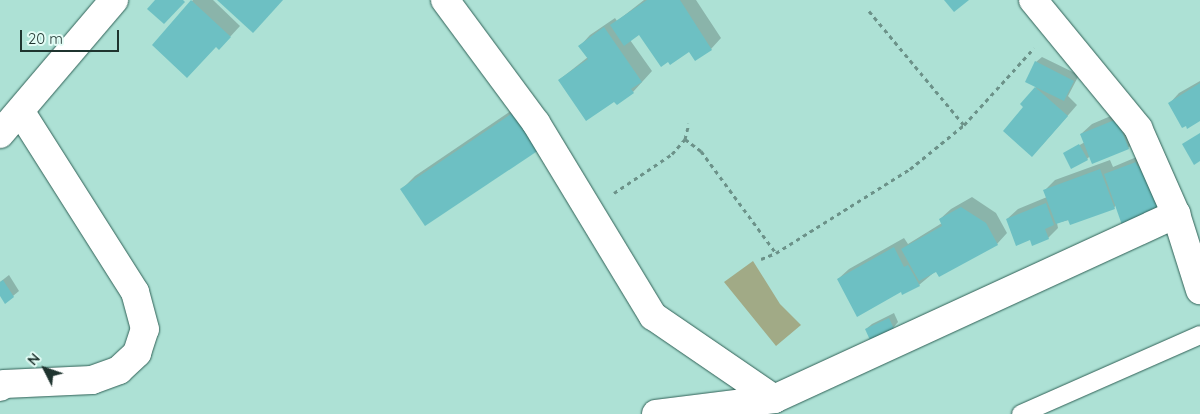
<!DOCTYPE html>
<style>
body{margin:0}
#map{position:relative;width:1200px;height:414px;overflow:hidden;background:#ade1d5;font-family:Quicksand,sans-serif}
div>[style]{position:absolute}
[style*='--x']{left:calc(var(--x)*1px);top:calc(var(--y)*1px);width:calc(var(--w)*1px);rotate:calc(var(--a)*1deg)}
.green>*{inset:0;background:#a1aa86}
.shadow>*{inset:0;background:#0003}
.building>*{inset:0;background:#6dc0c3}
.path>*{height:3px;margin-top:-1.5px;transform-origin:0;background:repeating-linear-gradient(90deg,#6c9289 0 4px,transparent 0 8px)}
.roads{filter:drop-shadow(0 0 1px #2f6056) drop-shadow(0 0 1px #2f6056)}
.lane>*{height:18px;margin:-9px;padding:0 9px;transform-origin:9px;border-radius:9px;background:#fff}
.street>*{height:28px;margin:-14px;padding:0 14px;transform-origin:14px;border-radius:14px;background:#fff}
span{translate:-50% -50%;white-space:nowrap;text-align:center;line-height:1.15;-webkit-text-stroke:4.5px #e2fcf5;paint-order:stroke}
.north{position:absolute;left:20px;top:344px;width:50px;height:50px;-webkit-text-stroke:4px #e2fcf5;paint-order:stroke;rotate:311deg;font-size:14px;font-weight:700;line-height:20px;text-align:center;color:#1f342f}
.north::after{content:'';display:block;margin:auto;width:18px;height:22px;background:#1f342f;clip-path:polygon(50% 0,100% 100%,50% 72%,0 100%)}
.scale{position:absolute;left:20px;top:30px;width:99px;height:22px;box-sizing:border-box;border:2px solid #1f342f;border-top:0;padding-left:6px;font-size:15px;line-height:18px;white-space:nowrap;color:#1f342f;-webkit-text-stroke:4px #e2fcf5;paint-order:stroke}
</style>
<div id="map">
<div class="green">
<div style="clip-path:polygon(753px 261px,780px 304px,801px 325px,776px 346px,724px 282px)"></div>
</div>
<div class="shadow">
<div style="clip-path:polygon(193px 0,213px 0,240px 26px,229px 38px,216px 46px,154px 45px)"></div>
<div style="clip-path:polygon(644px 0,696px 0,721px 38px,711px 49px,689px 50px,639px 34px,630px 40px,652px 71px,633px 92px,617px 104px,614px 100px,559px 80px,588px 57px,580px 46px,590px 35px,615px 18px,617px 21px)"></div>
<div style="clip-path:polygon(1042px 57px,1079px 75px,1068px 96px,1077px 105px,1042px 145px,1022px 104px,1037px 86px,1036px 62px)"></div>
<div style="clip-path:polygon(1200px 81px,1200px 119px,1169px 104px,1179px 93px)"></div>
<div style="clip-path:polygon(527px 100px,551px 135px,402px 189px,415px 176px)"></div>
<div style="clip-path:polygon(1127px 109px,1139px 137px,1128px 148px,1090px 156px,1087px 159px,1064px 154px,1085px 142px,1081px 134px,1092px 124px)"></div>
<div style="clip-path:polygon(1146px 153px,1114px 208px,1057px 223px,1058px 228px,1048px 238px,1030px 239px,1007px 219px,1018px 209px,1047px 197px,1045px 190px,1055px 180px,1110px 160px,1113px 167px)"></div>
<div style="clip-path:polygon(972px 197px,996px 213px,1007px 233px,997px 244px,937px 270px,919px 285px,902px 291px,838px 279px,849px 269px,904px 238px,908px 244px,942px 223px,940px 219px,951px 209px)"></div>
<div style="clip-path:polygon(9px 275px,19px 291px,13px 296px,0 294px,0 282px)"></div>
<div style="clip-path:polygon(894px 313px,898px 322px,893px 328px,866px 329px,872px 324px)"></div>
</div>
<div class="building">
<div style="clip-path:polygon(155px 0,183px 0,185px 2px,164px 24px,147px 9px)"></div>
<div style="clip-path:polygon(191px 0,231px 37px,219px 50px,216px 47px,187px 78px,152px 45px)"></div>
<div style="clip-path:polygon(217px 0,283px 0,253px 33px)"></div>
<div style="clip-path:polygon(647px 0,680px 0,712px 50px,695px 61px,689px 52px,670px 65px,668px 62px,661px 67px,639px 35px,624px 46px,610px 25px)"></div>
<div style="clip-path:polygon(944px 0,969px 0,954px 12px)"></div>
<div style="clip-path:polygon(604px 27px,642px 82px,631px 89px,634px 93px,617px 105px,614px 102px,586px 121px,558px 80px,588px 59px,578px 46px)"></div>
<div style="clip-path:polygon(1035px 61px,1074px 81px,1064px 101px,1025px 82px)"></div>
<div style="clip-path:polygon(1200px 83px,1200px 121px,1187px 129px,1186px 126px,1182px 128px,1168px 103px)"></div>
<div style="clip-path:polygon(1035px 87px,1068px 116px,1032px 157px,1003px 131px,1023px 107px,1020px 104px)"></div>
<div style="clip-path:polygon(514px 112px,539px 150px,425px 226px,400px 189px)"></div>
<div style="clip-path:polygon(1117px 119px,1129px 149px,1092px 164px,1080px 134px)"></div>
<div style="clip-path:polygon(1200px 133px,1200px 161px,1194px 165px,1182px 144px)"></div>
<div style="clip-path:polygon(1079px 144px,1088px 160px,1071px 169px,1063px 153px)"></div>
<div style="clip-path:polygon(1136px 162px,1137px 166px,1143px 163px,1159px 206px,1157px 212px,1122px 225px,1104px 174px)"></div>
<div style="clip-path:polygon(1100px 169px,1115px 209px,1070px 225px,1068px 220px,1056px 224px,1043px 190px)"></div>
<div style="clip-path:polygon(1046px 203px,1054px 225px,1045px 229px,1049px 239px,1032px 246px,1030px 240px,1016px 246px,1006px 219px)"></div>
<div style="clip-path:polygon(961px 207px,986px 223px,998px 245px,939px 277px,936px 272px,919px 281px,901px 249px,942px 226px,939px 219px)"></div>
<div style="clip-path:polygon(894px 247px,904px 267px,908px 265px,920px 286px,902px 295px,901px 292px,857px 317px,837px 279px)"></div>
<div style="clip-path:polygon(3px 280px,14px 297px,5px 304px,0 296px,0 282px)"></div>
<div style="clip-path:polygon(889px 318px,894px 329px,870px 340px,865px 329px)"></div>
</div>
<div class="path">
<div style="--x:869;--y:11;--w:148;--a:50.2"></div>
<div style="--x:685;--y:139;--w:20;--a:37"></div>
<div style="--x:701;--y:151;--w:127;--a:53.7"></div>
<div style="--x:614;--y:193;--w:70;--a:-33.9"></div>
<div style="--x:672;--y:154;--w:20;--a:-49"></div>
<div style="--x:685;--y:139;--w:16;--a:-76"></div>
<div style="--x:761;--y:259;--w:16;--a:-22"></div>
<div style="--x:776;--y:253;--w:158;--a:-32.1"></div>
<div style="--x:910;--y:169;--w:70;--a:-39.2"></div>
<div style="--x:964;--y:125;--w:104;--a:-47.7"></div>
</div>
<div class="roads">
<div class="lane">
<div style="--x:1021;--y:414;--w:196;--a:-23.8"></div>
</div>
<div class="street">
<div style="--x:445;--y:0;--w:153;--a:53.5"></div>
<div style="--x:536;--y:123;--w:226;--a:58.8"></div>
<div style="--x:653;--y:316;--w:147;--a:34.4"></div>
<div style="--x:774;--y:399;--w:443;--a:-24.7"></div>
<div style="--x:1033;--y:0;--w:166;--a:50.6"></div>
<div style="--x:1138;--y:128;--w:94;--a:66.2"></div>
<div style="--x:1176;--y:214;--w:80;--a:72.5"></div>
<div style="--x:0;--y:134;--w:176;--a:-49.6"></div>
<div style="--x:0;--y:387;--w:5;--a:-37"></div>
<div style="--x:4;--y:384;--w:88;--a:-2.6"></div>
<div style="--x:92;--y:380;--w:29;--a:-20"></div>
<div style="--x:119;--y:370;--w:25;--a:-43"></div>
<div style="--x:137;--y:353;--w:25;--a:-72"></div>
<div style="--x:145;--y:329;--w:38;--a:-105"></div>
<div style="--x:135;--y:292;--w:214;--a:-122.4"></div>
<div style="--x:656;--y:414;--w:119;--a:-7.2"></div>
</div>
</div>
<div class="north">N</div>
<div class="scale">20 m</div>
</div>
